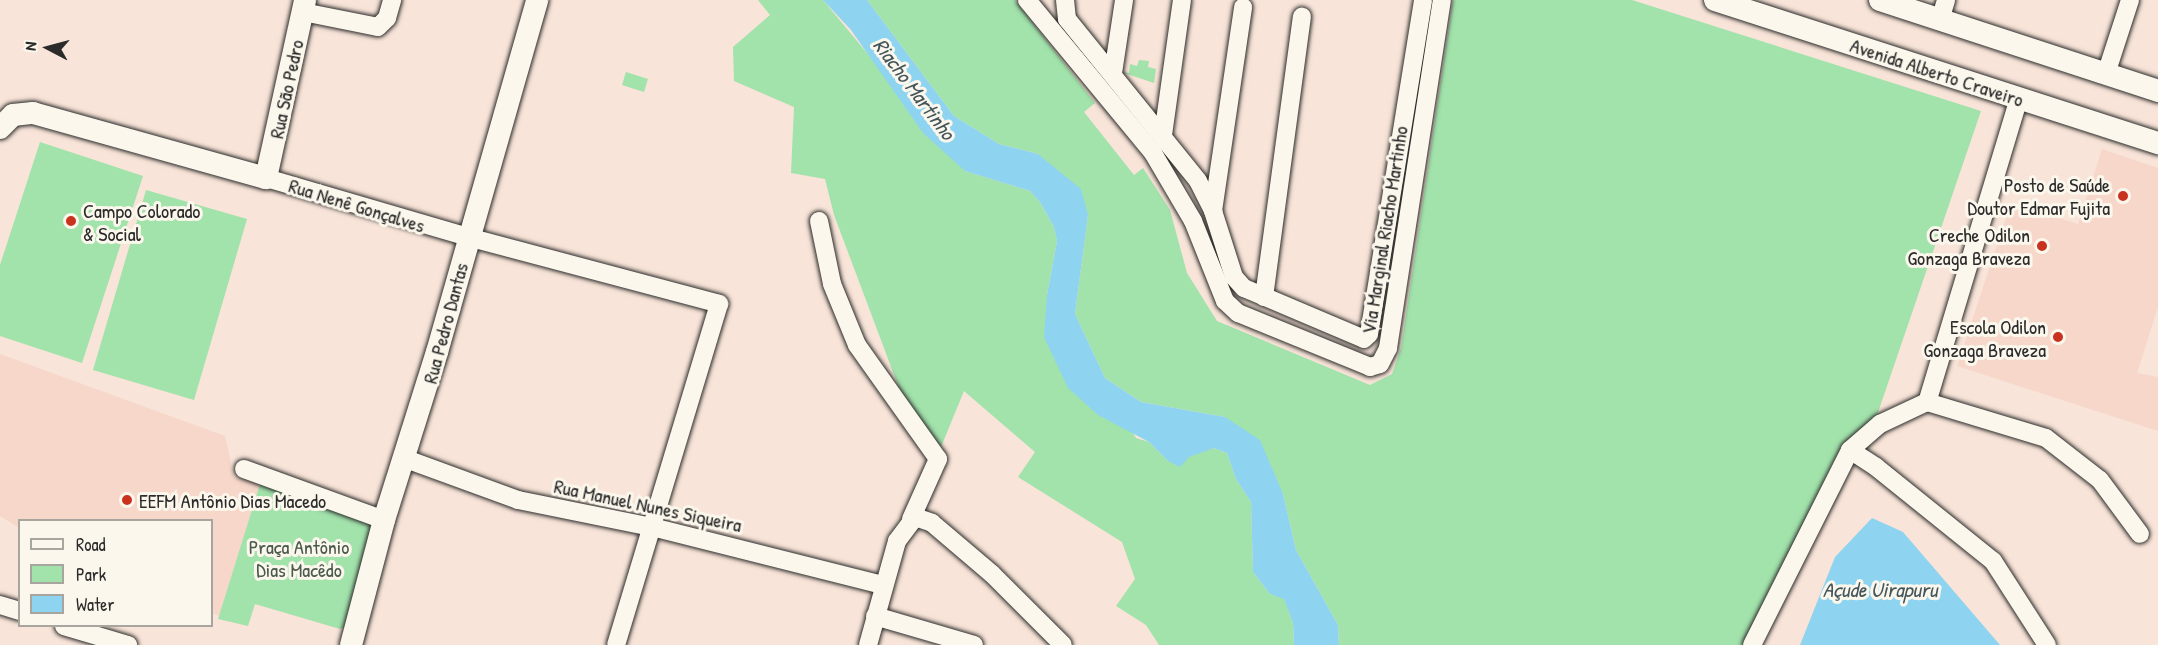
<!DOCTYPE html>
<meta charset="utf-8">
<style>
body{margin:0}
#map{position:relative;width:2158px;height:645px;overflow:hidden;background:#f8e4d8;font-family:"Patrick Hand",sans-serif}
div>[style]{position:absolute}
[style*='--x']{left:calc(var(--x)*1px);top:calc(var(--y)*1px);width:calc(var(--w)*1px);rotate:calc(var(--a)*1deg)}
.built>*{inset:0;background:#f6d7ca}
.green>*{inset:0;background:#a2e2ab}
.water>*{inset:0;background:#8ed4f0}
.roads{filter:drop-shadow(0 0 2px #2b2b2b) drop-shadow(0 0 2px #2b2b2b)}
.minor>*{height:18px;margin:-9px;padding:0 9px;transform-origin:9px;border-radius:9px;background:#fbf7ec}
.major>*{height:22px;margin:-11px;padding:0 11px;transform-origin:11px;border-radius:11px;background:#fbf7ec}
.dots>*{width:16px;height:16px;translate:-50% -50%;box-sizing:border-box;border:3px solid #fbf7ec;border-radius:50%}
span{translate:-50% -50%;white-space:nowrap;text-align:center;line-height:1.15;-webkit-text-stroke:6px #fbf7ec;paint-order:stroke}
.street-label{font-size:20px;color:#2b2b2b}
.poi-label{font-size:20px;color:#2b2b2b}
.right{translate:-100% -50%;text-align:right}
.left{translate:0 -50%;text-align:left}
.park-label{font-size:20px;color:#49594b}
.water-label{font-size:21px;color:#44555c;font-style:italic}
.legend{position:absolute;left:18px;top:519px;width:195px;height:108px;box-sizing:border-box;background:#fbf7ec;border:2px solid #a8a59f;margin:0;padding:8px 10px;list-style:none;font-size:18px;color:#2b2b2b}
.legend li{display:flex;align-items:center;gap:12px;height:30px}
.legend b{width:30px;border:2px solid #a8a59f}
.north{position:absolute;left:18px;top:18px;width:60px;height:60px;-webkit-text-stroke:4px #fbf7ec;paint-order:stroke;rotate:276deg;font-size:16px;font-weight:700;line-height:24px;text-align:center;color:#2b2b2b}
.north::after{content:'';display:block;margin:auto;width:21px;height:27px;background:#2b2b2b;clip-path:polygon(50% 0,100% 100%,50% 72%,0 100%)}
</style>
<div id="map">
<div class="built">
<div style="clip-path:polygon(2102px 149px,2158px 168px,2158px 307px,2137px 373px,2158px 377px,2158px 431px,1957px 366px,2011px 203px,2078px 224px)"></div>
<div style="clip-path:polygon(0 354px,225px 436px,234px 477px,260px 484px,219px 616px,212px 613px,212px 520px,20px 520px,19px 528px,0 516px)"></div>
</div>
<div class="green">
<div style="clip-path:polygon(758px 0,823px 0,965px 171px,1030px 191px,1040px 202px,1054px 227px,1057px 241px,1047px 295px,1136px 438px,1149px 442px,1168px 461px,1214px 448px,1227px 453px,1236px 479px,1251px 502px,1253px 572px,1270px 594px,1284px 598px,1293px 623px,1294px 645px,1159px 645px,1146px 625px,1116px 606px,1135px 579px,1122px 542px,1018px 477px,1035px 452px,964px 391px,941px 447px,902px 396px,834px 215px,825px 179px,791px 173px,794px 107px,734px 81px,733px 47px,770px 15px)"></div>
<div style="clip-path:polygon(867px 0,1015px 0,1095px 103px,1084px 112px,1134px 175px,1143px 168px,1170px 210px,1187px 273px,1217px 321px,1370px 385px,1392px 374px,1401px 348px,1453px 0,1632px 0,1981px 111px,1872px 430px,1850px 450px,1743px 645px,1339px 645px,1338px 625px,1296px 550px,1283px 494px,1225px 417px,1141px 402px,1105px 378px,1075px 314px,1088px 215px,1038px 154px,999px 144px,954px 116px)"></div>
<div style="clip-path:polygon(1139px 60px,1149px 61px,1148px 67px,1156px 69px,1154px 83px,1121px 72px,1129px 73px,1130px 64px,1137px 66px)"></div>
<div style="clip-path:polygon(626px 72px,648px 79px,644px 92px,622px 85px)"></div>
<div style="clip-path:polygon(40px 142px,143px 176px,82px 363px,0 336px,0 265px)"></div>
<div style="clip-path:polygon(146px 190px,247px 219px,194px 400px,93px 370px)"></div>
<div style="clip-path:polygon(260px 484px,368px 520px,374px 529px,345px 627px,340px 629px,255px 604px,248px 626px,218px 619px)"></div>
</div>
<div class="water">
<div style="clip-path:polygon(823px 0,867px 0,954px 116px,999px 144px,1038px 154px,1081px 189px,1088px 215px,1075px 314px,1105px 378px,1141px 402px,1225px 417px,1260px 440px,1283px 494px,1296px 550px,1338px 625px,1339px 645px,1294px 645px,1293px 623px,1284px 599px,1270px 594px,1253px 572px,1251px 502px,1236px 479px,1227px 453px,1214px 448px,1189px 457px,1180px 467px,1168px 461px,1149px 442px,1098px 415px,1068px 388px,1044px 337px,1047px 295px,1057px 241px,1054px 227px,1040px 202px,1030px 191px,965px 171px,923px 133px,851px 30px)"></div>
<div style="clip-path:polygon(1872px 518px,1903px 532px,2000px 645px,1800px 645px,1835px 557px)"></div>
</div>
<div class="roads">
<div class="minor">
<div style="--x:1027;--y:0;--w:198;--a:50.5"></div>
<div style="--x:1153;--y:153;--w:79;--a:59.5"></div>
<div style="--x:1193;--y:221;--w:86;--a:68.2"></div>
<div style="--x:1225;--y:301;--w:18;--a:43"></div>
<div style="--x:1238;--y:313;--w:143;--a:22.2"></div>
<div style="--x:1370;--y:367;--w:10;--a:-17"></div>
<div style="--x:1380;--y:364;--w:18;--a:-63"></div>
<div style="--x:1388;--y:348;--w:352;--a:-81.2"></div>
<div style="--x:1065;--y:0;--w:19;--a:84"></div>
<div style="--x:1067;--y:19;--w:208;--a:51"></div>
<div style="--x:1198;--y:181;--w:34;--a:63"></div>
<div style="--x:1213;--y:211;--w:69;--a:72.3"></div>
<div style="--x:1234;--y:277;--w:15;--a:48"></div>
<div style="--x:1244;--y:288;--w:130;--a:23"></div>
<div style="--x:1364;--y:339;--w:7;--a:-45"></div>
<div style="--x:1369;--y:334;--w:338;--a:-80.8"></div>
<div style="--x:303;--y:12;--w:76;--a:11.3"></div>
<div style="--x:378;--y:27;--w:13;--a:-45"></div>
<div style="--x:387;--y:18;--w:19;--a:-74"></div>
<div style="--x:1940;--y:20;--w:21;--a:-73"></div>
<div style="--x:1113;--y:73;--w:74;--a:-81.4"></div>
<div style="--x:2106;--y:74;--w:78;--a:-72"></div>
<div style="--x:2019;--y:98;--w:318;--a:106.8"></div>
<div style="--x:1927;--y:402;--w:124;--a:16.8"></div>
<div style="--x:2046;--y:438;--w:68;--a:37.9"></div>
<div style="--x:2100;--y:480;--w:67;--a:53.5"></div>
<div style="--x:1163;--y:135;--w:136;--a:-82"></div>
<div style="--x:266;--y:178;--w:210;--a:16.3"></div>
<div style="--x:468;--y:237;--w:260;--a:14.9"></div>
<div style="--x:719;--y:304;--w:356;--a:106.8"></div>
<div style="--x:1213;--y:211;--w:206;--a:-81.6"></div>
<div style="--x:819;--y:221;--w:64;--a:78.3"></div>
<div style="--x:832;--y:284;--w:66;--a:67.7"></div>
<div style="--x:857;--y:345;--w:140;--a:54.6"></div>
<div style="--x:938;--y:459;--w:66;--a:114.2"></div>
<div style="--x:1264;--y:297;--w:283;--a:-82.3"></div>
<div style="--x:1850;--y:450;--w:31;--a:33"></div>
<div style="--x:1876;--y:467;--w:150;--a:38.8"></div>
<div style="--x:1993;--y:561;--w:100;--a:57.3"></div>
<div style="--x:406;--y:459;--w:119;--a:20.1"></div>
<div style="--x:518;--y:500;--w:137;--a:11.4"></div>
<div style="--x:652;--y:527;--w:238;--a:14.1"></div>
<div style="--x:244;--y:469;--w:149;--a:20"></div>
<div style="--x:0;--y:605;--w:21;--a:17"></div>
<div style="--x:875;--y:616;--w:103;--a:16.3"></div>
<div style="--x:64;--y:626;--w:67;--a:16.5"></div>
<div style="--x:868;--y:645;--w:108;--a:-74.4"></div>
<div style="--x:897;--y:541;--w:30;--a:-53"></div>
<div style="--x:915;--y:517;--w:18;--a:19"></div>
<div style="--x:932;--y:523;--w:79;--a:40.4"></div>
<div style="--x:992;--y:574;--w:100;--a:45"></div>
<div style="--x:1752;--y:645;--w:218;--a:-63.3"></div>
<div style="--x:1850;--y:450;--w:40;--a:-41"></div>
<div style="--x:1880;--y:424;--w:52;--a:-25.1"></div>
</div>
<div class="major">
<div style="--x:1715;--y:0;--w:466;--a:17.9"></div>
<div style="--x:1880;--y:0;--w:293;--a:18.1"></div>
<div style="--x:0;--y:128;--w:18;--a:-45"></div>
<div style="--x:13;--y:115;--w:20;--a:-6"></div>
<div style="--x:33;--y:113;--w:242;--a:15.6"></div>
<div style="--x:266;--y:178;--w:182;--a:-77.6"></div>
<div style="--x:351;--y:645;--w:129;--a:-75.2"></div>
<div style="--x:384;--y:520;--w:176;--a:-72.5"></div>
<div style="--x:437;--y:352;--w:366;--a:-74.1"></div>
</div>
</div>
<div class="dots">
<div style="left:2123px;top:196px;background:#c8321e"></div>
<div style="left:71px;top:221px;background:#c8321e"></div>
<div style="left:2042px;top:246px;background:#c8321e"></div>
<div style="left:2058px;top:337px;background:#c8321e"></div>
<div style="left:127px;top:500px;background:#c8321e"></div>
</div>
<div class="street-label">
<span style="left:1937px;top:72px;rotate:18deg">Avenida Alberto Craveiro</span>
<span style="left:286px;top:89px;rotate:-78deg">Rua São Pedro</span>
<span style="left:357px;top:205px;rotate:17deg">Rua Nenê Gonçalves</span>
<span style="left:1384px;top:230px;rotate:-81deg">Via Marginal Riacho Martinho</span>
<span style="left:445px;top:323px;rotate:-75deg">Rua Pedro Dantas</span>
<span style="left:648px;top:505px;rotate:12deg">Rua Manuel Nunes Siqueira</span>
</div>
<div class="poi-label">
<span class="right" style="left:2110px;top:196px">Posto de Saúde<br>Doutor Edmar Fujita</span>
<span class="left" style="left:83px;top:222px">Campo Colorado<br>&amp; Social</span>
<span class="right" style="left:2030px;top:246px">Creche Odilon<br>Gonzaga Braveza</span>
<span class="right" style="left:2046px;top:338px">Escola Odilon<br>Gonzaga Braveza</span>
<span class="left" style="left:139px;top:500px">EEFM Antônio Dias Macedo</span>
</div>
<div class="park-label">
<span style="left:299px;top:558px">Praça Antônio<br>Dias Macêdo</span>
</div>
<div class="water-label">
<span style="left:914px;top:89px;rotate:53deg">Riacho Martinho</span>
<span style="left:1880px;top:590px">Açude Uirapuru</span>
</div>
<ul class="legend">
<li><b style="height:8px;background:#fbf7ec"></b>Road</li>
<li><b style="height:16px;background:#a2e2ab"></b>Park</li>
<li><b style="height:16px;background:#8ed4f0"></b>Water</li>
</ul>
<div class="north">N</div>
</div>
